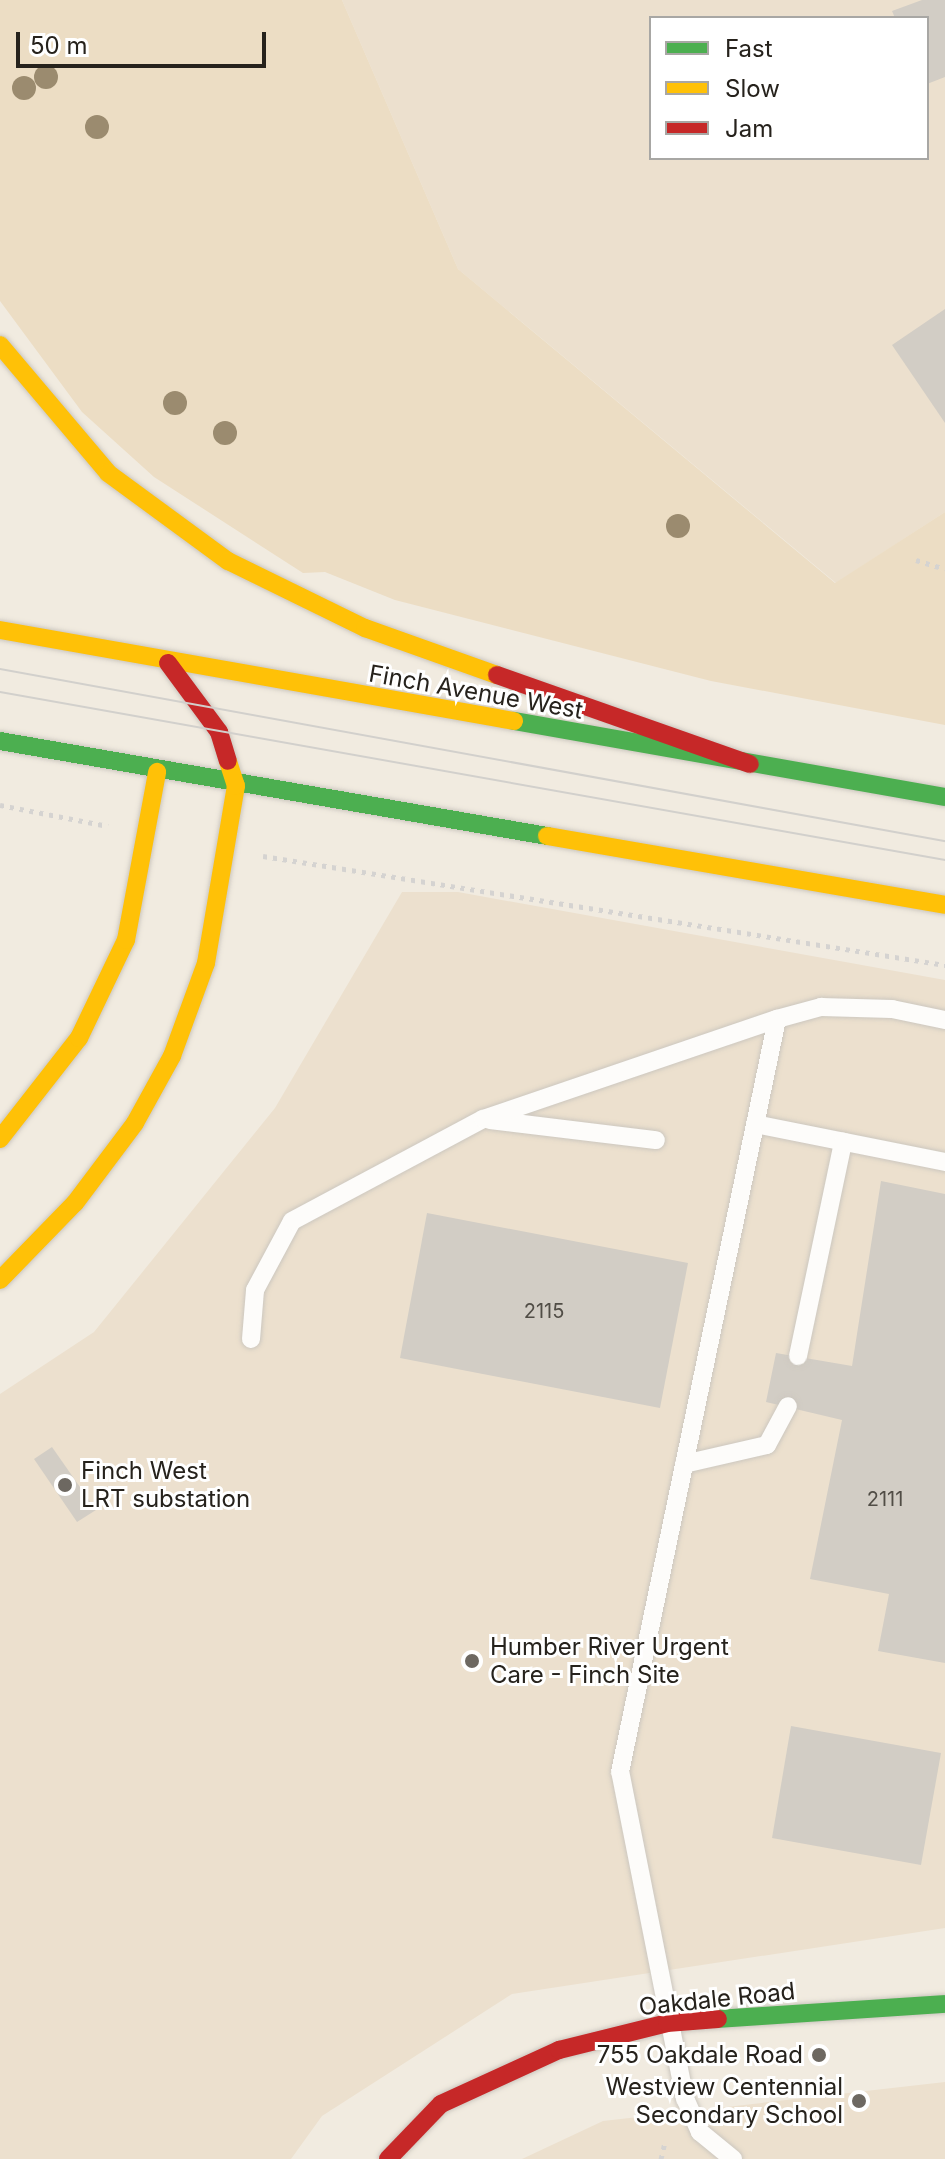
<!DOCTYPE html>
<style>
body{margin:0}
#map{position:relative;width:945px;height:2159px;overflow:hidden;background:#f1ebe0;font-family:Inter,sans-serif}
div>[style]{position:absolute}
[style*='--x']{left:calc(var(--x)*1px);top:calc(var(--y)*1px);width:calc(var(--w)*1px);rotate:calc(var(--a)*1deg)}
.built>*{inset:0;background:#ece0ce}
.green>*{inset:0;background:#ecddc4}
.building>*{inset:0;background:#d2cdc5}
.path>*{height:5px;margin-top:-2.5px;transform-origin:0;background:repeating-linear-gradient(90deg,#d5d3d1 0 4px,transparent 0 10px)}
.roads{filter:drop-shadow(0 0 2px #ccc7bf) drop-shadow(0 0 2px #ccc7bf)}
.lane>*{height:18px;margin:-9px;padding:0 9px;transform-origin:9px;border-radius:9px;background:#fdfcfa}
.fast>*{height:18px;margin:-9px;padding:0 9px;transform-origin:9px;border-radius:9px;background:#4caf50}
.slow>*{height:18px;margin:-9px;padding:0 9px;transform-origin:9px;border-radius:9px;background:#ffc107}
.jam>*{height:18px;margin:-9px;padding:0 9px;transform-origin:9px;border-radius:9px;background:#c62828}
.tram>*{height:2px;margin:-1px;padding:0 1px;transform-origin:1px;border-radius:1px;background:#d2d0cc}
.trees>*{width:24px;height:24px;margin:-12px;border-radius:50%;background:#9b8b6f}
.dots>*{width:22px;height:22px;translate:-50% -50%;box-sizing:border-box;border:4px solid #fff;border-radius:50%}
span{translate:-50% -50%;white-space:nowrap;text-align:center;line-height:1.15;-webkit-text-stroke:6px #fff;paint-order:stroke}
.number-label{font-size:20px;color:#514d46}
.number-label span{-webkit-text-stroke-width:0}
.street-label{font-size:24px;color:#26221c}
.poi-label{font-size:24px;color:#26221c}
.left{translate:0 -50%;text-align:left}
.right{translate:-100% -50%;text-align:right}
.legend{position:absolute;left:649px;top:16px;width:280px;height:144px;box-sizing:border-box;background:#fff;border:2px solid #a8a7a4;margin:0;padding:10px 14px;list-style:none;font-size:24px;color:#26221c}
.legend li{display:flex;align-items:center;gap:16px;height:40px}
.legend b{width:40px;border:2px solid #a8a7a4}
.scale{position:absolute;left:16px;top:32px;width:250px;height:36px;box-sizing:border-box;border:4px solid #26221c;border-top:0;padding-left:10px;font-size:24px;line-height:28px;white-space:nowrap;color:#26221c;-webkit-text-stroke:6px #fff;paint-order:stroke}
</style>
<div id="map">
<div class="built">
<div style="clip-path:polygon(evenodd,342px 0,945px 0,945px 512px,836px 583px,458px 269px,342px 0,651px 18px,927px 18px,927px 158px,651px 158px,651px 18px)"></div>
<div style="clip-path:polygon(402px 892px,458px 892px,945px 980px,945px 1928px,512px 1994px,322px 2116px,291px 2159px,0 2159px,0 1394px,94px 1332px,275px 1108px)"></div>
<div style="clip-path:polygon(945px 2082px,945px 2159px,522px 2159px,603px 2121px)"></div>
</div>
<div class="green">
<div style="clip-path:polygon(0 0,342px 0,458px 269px,835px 583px,945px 512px,945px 725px,711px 681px,395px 600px,325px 572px,303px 573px,154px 477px,82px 412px,0 301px)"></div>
</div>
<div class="building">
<div style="clip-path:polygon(922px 0,945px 0,945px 77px,927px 84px,927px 18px,895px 18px,892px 11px)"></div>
<div style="clip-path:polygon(945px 309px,945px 423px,892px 345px)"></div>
<div style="clip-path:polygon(881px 1181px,945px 1194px,945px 1663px,878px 1651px,889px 1594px,810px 1579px,842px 1420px,766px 1402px,776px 1353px,852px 1366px)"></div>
<div style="clip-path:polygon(427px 1213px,688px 1263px,660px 1408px,400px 1358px)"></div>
<div style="clip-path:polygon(52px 1447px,96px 1510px,77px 1522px,34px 1459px)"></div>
<div style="clip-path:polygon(791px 1726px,941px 1753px,921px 1865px,772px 1838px)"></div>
</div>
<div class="path">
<div style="--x:916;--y:560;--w:30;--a:17"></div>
<div style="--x:0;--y:805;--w:110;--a:11"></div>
<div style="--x:263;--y:856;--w:691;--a:9.08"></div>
<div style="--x:661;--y:2159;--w:18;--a:-77"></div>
</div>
<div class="roads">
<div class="lane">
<div style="--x:490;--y:1120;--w:167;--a:6.9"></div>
<div style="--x:755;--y:1124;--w:194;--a:11.3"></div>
<div style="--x:251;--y:1339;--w:49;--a:-85.3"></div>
<div style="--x:255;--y:1290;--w:78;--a:-61.8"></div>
<div style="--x:292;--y:1221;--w:217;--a:-28.1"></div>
<div style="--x:483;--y:1119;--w:311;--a:-18.8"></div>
<div style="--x:798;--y:1356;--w:219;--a:-78.1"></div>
<div style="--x:684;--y:1464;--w:85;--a:-12.9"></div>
<div style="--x:767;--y:1445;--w:44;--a:-61.7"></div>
<div style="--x:733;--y:2159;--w:43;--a:-140.7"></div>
<div style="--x:700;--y:2132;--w:36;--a:-114"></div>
<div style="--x:685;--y:2099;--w:333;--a:-101.2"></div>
<div style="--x:620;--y:1772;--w:769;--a:-78.22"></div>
<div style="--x:777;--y:1019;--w:46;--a:-15.3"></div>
<div style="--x:821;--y:1007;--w:71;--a:1.6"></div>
<div style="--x:892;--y:1009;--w:54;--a:11.7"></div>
</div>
<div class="fast">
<div style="--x:514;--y:721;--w:438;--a:10"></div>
<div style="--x:0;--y:741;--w:555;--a:9.85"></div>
<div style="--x:718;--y:2019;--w:227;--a:-3.8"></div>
</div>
<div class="slow">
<div style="--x:0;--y:345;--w:167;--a:49.8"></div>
<div style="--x:108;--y:473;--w:149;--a:36.3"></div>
<div style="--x:228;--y:561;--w:153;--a:26.1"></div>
<div style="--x:365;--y:628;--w:140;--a:19.6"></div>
<div style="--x:0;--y:630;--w:522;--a:10.04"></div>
<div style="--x:547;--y:836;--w:404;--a:9.8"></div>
<div style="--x:0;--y:1139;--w:128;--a:-52"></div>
<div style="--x:79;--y:1038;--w:109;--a:-64.4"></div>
<div style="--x:126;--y:940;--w:171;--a:-79.5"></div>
<div style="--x:0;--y:1280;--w:107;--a:-45.8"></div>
<div style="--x:75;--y:1203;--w:100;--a:-53.1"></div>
<div style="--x:135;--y:1123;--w:77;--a:-61.1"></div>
<div style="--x:172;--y:1056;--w:99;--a:-69.9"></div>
<div style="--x:206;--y:963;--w:180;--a:-80.4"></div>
<div style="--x:236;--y:786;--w:26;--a:-108"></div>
</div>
<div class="jam">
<div style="--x:168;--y:663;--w:86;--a:53.5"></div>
<div style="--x:219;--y:732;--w:30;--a:73"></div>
<div style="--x:497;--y:675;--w:268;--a:19.4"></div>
<div style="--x:388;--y:2159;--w:76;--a:-46.1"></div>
<div style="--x:441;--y:2104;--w:130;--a:-24.6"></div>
<div style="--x:559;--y:2050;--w:111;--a:-14"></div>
<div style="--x:667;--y:2023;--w:51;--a:-4.5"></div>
</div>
</div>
<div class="tram">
<div style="--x:0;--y:669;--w:961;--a:10.32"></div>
<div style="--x:0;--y:692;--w:960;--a:10.08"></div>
</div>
<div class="trees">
<div style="left:46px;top:77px"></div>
<div style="left:24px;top:88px"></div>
<div style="left:97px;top:127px"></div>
<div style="left:175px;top:403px"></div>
<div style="left:225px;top:433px"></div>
<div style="left:678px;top:526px"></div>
</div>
<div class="dots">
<div style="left:65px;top:1485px;background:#6d6861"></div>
<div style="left:472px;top:1661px;background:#6d6861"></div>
<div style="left:819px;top:2055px;background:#6d6861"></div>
<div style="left:859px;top:2101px;background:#6d6861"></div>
</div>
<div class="number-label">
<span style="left:544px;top:1311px">2115</span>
<span style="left:885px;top:1499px">2111</span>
</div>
<div class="street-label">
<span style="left:476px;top:692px;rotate:10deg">Finch Avenue West</span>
<span style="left:717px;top:1999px;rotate:-6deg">Oakdale Road</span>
</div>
<div class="poi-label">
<span class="left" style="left:81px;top:1485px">Finch West<br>LRT substation</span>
<span class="left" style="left:490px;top:1661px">Humber River Urgent<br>Care - Finch Site</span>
<span class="right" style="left:803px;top:2055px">755 Oakdale Road</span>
<span class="right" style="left:843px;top:2101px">Westview Centennial<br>Secondary School</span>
</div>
<ul class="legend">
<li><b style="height:10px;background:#4caf50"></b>Fast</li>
<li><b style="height:10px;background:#ffc107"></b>Slow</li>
<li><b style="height:10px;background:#c62828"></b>Jam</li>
</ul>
<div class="scale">50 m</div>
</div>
